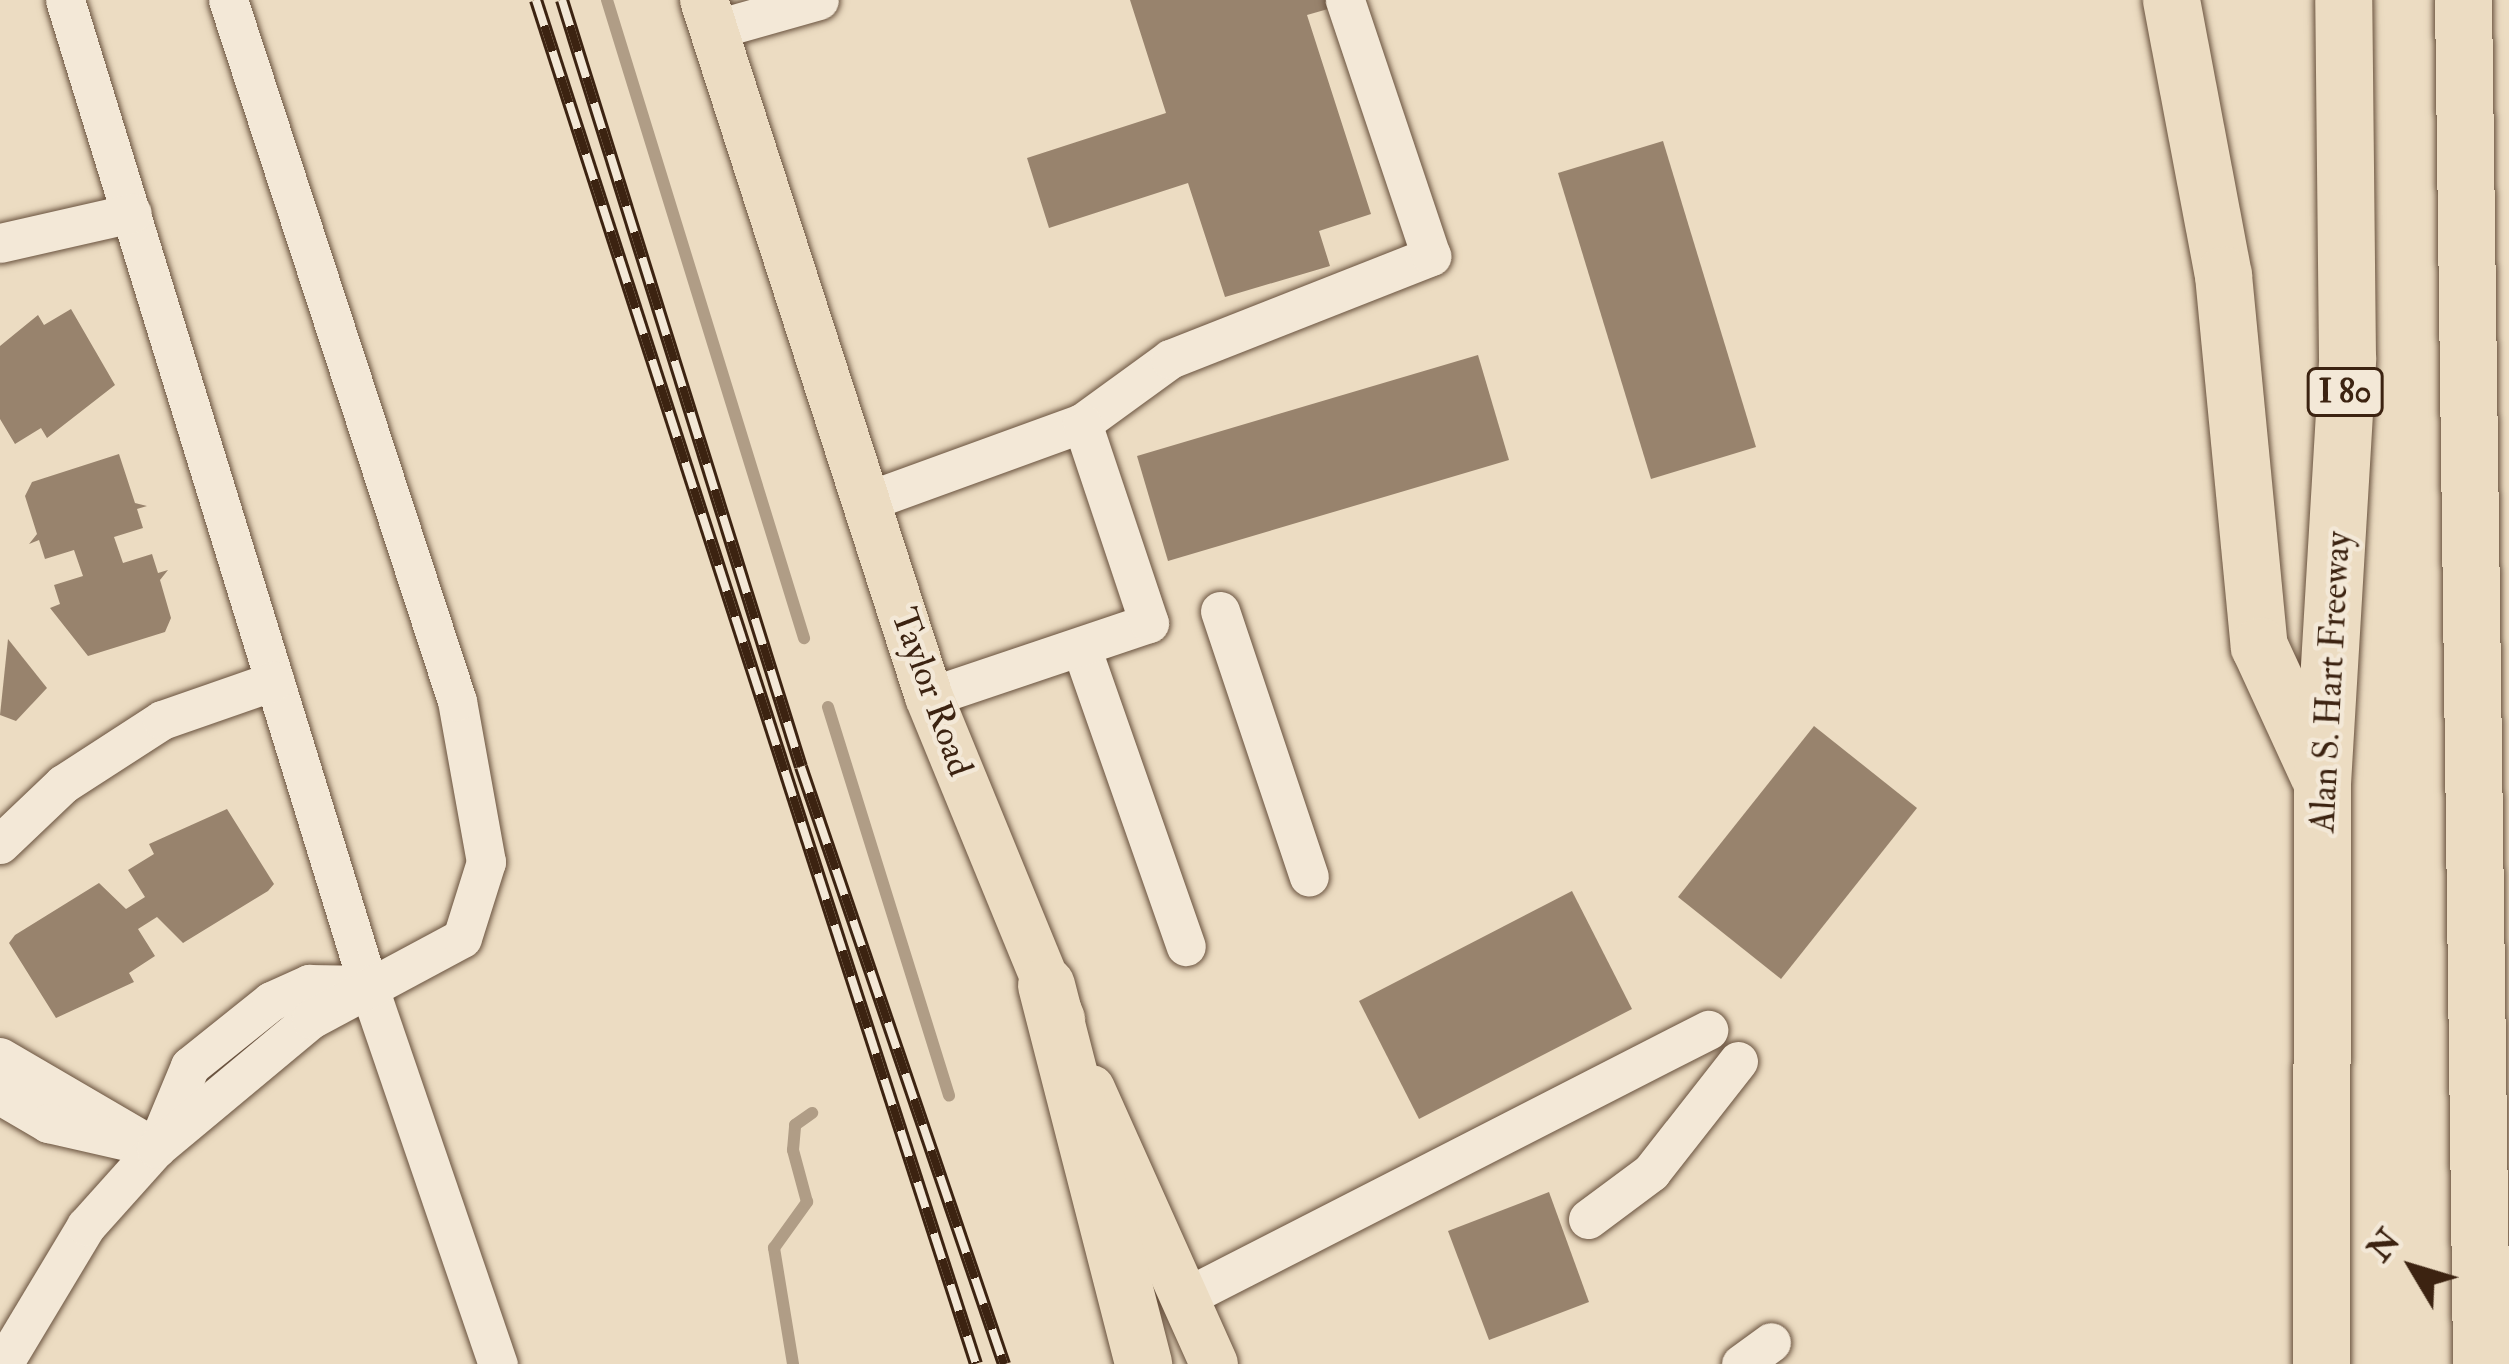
<!DOCTYPE html>
<style>
body{margin:0}
#map{position:relative;width:2509px;height:1364px;overflow:hidden;background:#ecdcc2;font-family:"IM FELL Double Pica",serif}
div>[style]{position:absolute}
[style*='--x']{left:calc(var(--x)*1px);top:calc(var(--y)*1px);width:calc(var(--w)*1px);rotate:calc(var(--a)*1deg)}
.stream>*{height:12px;margin:-6px;padding:0 6px;transform-origin:6px;border-radius:6px;background:#b09d86}
.building>*{inset:0;background:#98836d}
.roads{filter:drop-shadow(0 0 3px #68513d) drop-shadow(0 0 3px #68513d)}
.minor>*{height:39px;margin:-19.5px;padding:0 19.5px;transform-origin:19.5px;border-radius:19.5px;background:#f3e8d7}
.major>*{height:48px;margin:-24px;padding:0 24px;transform-origin:24px;border-radius:24px;background:#ecdcc2}
.highway>*{height:57px;margin:-28.5px;padding:0 28.5px;transform-origin:28.5px;border-radius:28.5px;background:#ecdcc2}
.rail>*{height:14px;margin-top:-7px;transform-origin:0;background:repeating-linear-gradient(90deg,#f3e8d7 0 27px,#3c2311 0 54px);box-sizing:border-box;border-block:3px solid #3c2311}
span{translate:-50% -50%;white-space:nowrap;text-align:center;line-height:1.15;-webkit-text-stroke:9px #f3e8d7;paint-order:stroke}
.shield-label span{padding:3px 9px;background:#f3e8d7;border:3px solid;border-radius:9px;-webkit-text-stroke-width:0}
.shield-label{font-size:33px;color:#3c2311;font-weight:700}
.street-label{font-size:36px;color:#3c2311}
.north{position:absolute;left:2353px;top:1208px;width:120px;height:120px;-webkit-text-stroke:9px #f3e8d7;paint-order:stroke;rotate:308deg;font-size:33px;font-weight:700;line-height:48px;text-align:center;color:#3c2311}
.north::after{content:'';display:block;margin:auto;width:42px;height:54px;background:#3c2311;clip-path:polygon(50% 0,100% 100%,50% 72%,0 100%)}
</style>
<div id="map">
<div class="stream">
<div style="--x:607;--y:0;--w:668;--a:72.84"></div>
<div style="--x:828;--y:707;--w:407;--a:72.7"></div>
<div style="--x:793;--y:1364;--w:118;--a:-99.3"></div>
<div style="--x:774;--y:1248;--w:57;--a:-54.3"></div>
<div style="--x:807;--y:1202;--w:54;--a:-105.1"></div>
<div style="--x:793;--y:1150;--w:25;--a:-85"></div>
<div style="--x:795;--y:1125;--w:21;--a:-35"></div>
</div>
<div class="building">
<div style="clip-path:polygon(1130px 0,1326px 0,1328px 9px,1307px 15px,1371px 214px,1319px 231px,1330px 266px,1225px 297px,1188px 183px,1049px 228px,1027px 158px,1166px 113px)"></div>
<div style="clip-path:polygon(1663px 141px,1756px 447px,1651px 479px,1558px 173px)"></div>
<div style="clip-path:polygon(71px 309px,115px 385px,47px 438px,41px 428px,15px 444px,0 419px,0 346px,38px 315px,44px 325px)"></div>
<div style="clip-path:polygon(1478px 355px,1509px 460px,1168px 561px,1137px 456px)"></div>
<div style="clip-path:polygon(119px 454px,135px 503px,147px 506px,137px 509px,143px 528px,114px 537px,123px 563px,152px 554px,158px 573px,168px 570px,160px 580px,171px 618px,165px 632px,88px 656px,50px 608px,60px 604px,54px 585px,83px 576px,74px 550px,45px 559px,39px 540px,29px 544px,37px 534px,25px 496px,32px 482px)"></div>
<div style="clip-path:polygon(8px 639px,47px 688px,16px 721px,0 715px)"></div>
<div style="clip-path:polygon(1814px 726px,1917px 808px,1781px 979px,1678px 897px)"></div>
<div style="clip-path:polygon(227px 809px,274px 884px,268px 891px,183px 943px,157px 917px,138px 929px,155px 956px,129px 973px,134px 982px,56px 1018px,9px 943px,15px 935px,99px 883px,126px 909px,145px 897px,128px 870px,154px 854px,149px 844px)"></div>
<div style="clip-path:polygon(1572px 891px,1632px 1009px,1419px 1119px,1359px 1001px)"></div>
<div style="clip-path:polygon(1549px 1192px,1589px 1302px,1489px 1340px,1448px 1231px)"></div>
</div>
<div class="roads">
<div class="minor">
<div style="--x:65;--y:0;--w:1031;--a:72.9"></div>
<div style="--x:368;--y:985;--w:401;--a:71.1"></div>
<div style="--x:713;--y:30;--w:110;--a:-15.8"></div>
<div style="--x:0;--y:243;--w:135;--a:-12.8"></div>
<div style="--x:865;--y:502;--w:231;--a:-20"></div>
<div style="--x:1082;--y:423;--w:109;--a:-36"></div>
<div style="--x:1170;--y:359;--w:281;--a:-21.5"></div>
<div style="--x:1431;--y:256;--w:270;--a:-108.6"></div>
<div style="--x:1220;--y:611;--w:280;--a:71.5"></div>
<div style="--x:1081;--y:647;--w:317;--a:70.7"></div>
<div style="--x:929;--y:697;--w:232;--a:-18.6"></div>
<div style="--x:1149;--y:623;--w:211;--a:-108.5"></div>
<div style="--x:0;--y:844;--w:87;--a:-43.6"></div>
<div style="--x:63;--y:784;--w:118;--a:-32.9"></div>
<div style="--x:162;--y:720;--w:119;--a:-19.2"></div>
<div style="--x:0;--y:1057;--w:181;--a:30.3"></div>
<div style="--x:0;--y:1095;--w:56;--a:30.3"></div>
<div style="--x:48;--y:1123;--w:81;--a:12.8"></div>
<div style="--x:160;--y:1138;--w:78;--a:-67.4"></div>
<div style="--x:190;--y:1066;--w:104;--a:-38.7"></div>
<div style="--x:271;--y:1001;--w:42;--a:-24.1"></div>
<div style="--x:309;--y:984;--w:59;--a:1"></div>
<div style="--x:1588;--y:1219;--w:79;--a:-36.7"></div>
<div style="--x:1651;--y:1172;--w:141;--a:-51.9"></div>
<div style="--x:1184;--y:1298;--w:589;--a:-27.09"></div>
<div style="--x:3;--y:1364;--w:161;--a:-59"></div>
<div style="--x:86;--y:1226;--w:105;--a:-48.1"></div>
<div style="--x:156;--y:1148;--w:202;--a:-39.8"></div>
<div style="--x:311;--y:1019;--w:171;--a:-28.2"></div>
<div style="--x:462;--y:938;--w:80;--a:-72.5"></div>
<div style="--x:486;--y:862;--w:164;--a:-100.2"></div>
<div style="--x:457;--y:701;--w:737;--a:-108.09"></div>
<div style="--x:1741;--y:1364;--w:37;--a:-36"></div>
</div>
<div class="major">
<div style="--x:704;--y:0;--w:732;--a:72.11"></div>
<div style="--x:929;--y:697;--w:348;--a:67.7"></div>
<div style="--x:1091;--y:1089;--w:301;--a:65.9"></div>
</div>
<div class="highway">
<div style="--x:2171;--y:0;--w:280;--a:79.3"></div>
<div style="--x:2223;--y:275;--w:373;--a:84.5"></div>
<div style="--x:2259;--y:646;--w:141;--a:65.3"></div>
<div style="--x:2463;--y:0;--w:1364;--a:89.24"></div>
<div style="--x:1046;--y:985;--w:391;--a:75.6"></div>
<div style="--x:2321;--y:1364;--w:581;--a:-89.9"></div>
<div style="--x:2322;--y:783;--w:426;--a:-86.6"></div>
<div style="--x:2347;--y:358;--w:358;--a:-90.6"></div>
</div>
</div>
<div class="rail">
<div style="--x:536;--y:0;--w:1433;--a:72.12"></div>
<div style="--x:562;--y:0;--w:803;--a:72.69"></div>
<div style="--x:801;--y:767;--w:631;--a:71.22"></div>
</div>
<div class="shield-label">
<span style="left:2345px;top:392px">I 80</span>
</div>
<div class="street-label">
<span style="left:2330px;top:682px;rotate:-87deg">Alan S. Hart Freeway</span>
<span style="left:932px;top:692px;rotate:70deg">Taylor Road</span>
</div>
<div class="north">N</div>
</div>
